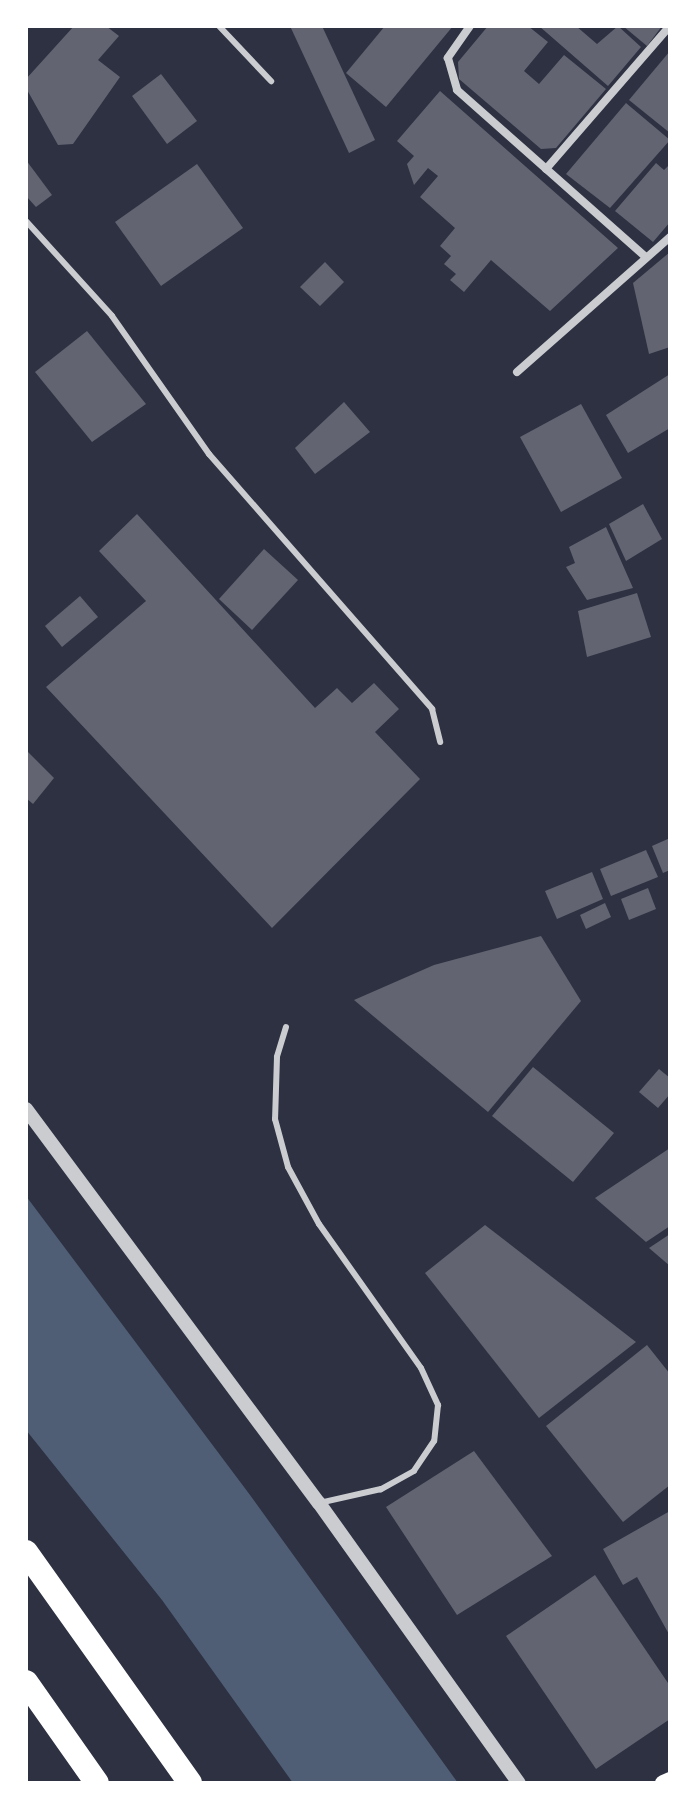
<!DOCTYPE html>
<style>
body{margin:0}
#map{position:relative;width:696px;height:1809px;overflow:hidden;background:#2d3142;font-family:Signika,sans-serif}
div>[style]{position:absolute}
[style*='--x']{left:calc(var(--x)*1px);top:calc(var(--y)*1px);width:calc(var(--w)*1px);rotate:calc(var(--a)*1deg)}
.water>*{inset:0;background:#4f5d75}
.building>*{inset:0;background:#626471}
.service>*{height:6px;margin:-3px;padding:0 3px;transform-origin:3px;border-radius:3px;background:#caccd0}
.minor>*{height:8px;margin:-4px;padding:0 4px;transform-origin:4px;border-radius:4px;background:#caccd0}
.tertiary>*{height:14px;margin:-7px;padding:0 7px;transform-origin:7px;border-radius:7px;background:#caccd0}
.secondary>*{height:16px;margin:-8px;padding:0 8px;transform-origin:8px;border-radius:8px;background:#fff}
.motorway>*{height:24px;margin:-12px;padding:0 12px;transform-origin:12px;border-radius:12px;background:#fff}
span{translate:-50% -50%;white-space:nowrap;text-align:center;line-height:1.15;-webkit-text-stroke:8px #fff;paint-order:stroke}
.frame{position:absolute;inset:0;border:28px solid #fff;pointer-events:none}
</style>
<div id="map">
<div class="water">
<div style="clip-path:polygon(26px 1196px,250px 1495px,458px 1783px,293px 1783px,162px 1600px,26px 1430px)"></div>
</div>
<div class="building">
<div style="clip-path:polygon(74px 26px,106px 26px,119px 36px,98px 60px,120px 77px,73px 144px,58px 145px,26px 88px,26px 79px)"></div>
<div style="clip-path:polygon(290px 26px,322px 26px,375px 140px,349px 153px)"></div>
<div style="clip-path:polygon(385px 26px,453px 26px,386px 107px,346px 73px)"></div>
<div style="clip-path:polygon(488px 26px,528px 26px,548px 42px,524px 71px,539px 84px,564px 55px,606px 89px,556px 148px,541px 149px,459px 79px,458px 62px)"></div>
<div style="clip-path:polygon(539px 26px,576px 26px,597px 44px,618px 26px,641px 47px,608px 86px)"></div>
<div style="clip-path:polygon(623px 26px,662px 26px,647px 46px)"></div>
<div style="clip-path:polygon(670px 51px,670px 133px,629px 100px)"></div>
<div style="clip-path:polygon(161px 74px,197px 121px,167px 144px,132px 96px)"></div>
<div style="clip-path:polygon(440px 91px,618px 248px,550px 311px,491px 260px,464px 292px,450px 280px,456px 274px,444px 264px,451px 256px,440px 246px,455px 228px,420px 197px,438px 176px,428px 168px,414px 185px,407px 164px,414px 156px,397px 141px)"></div>
<div style="clip-path:polygon(626px 103px,670px 140px,610px 208px,566px 174px)"></div>
<div style="clip-path:polygon(26px 160px,52px 195px,36px 207px,26px 196px)"></div>
<div style="clip-path:polygon(656px 163px,664px 170px,670px 164px,670px 222px,653px 242px,615px 211px)"></div>
<div style="clip-path:polygon(197px 164px,243px 228px,161px 286px,115px 222px)"></div>
<div style="clip-path:polygon(670px 252px,670px 347px,649px 354px,633px 283px)"></div>
<div style="clip-path:polygon(325px 262px,344px 282px,320px 306px,300px 287px)"></div>
<div style="clip-path:polygon(87px 331px,146px 404px,92px 442px,35px 372px)"></div>
<div style="clip-path:polygon(670px 374px,670px 428px,628px 453px,606px 415px)"></div>
<div style="clip-path:polygon(344px 402px,370px 432px,315px 474px,295px 448px)"></div>
<div style="clip-path:polygon(581px 404px,622px 478px,561px 512px,520px 437px)"></div>
<div style="clip-path:polygon(643px 504px,662px 539px,626px 561px,609px 524px)"></div>
<div style="clip-path:polygon(137px 514px,315px 708px,337px 688px,352px 703px,374px 683px,399px 709px,375px 732px,420px 779px,272px 928px,46px 687px,146px 601px,99px 551px)"></div>
<div style="clip-path:polygon(606px 527px,633px 588px,587px 600px,566px 567px,575px 563px,569px 547px)"></div>
<div style="clip-path:polygon(264px 549px,298px 580px,252px 630px,219px 599px)"></div>
<div style="clip-path:polygon(637px 593px,651px 637px,587px 657px,578px 611px)"></div>
<div style="clip-path:polygon(80px 596px,98px 617px,62px 647px,45px 626px)"></div>
<div style="clip-path:polygon(26px 750px,54px 778px,33px 804px,26px 798px)"></div>
<div style="clip-path:polygon(670px 838px,670px 870px,663px 873px,652px 846px)"></div>
<div style="clip-path:polygon(646px 850px,658px 877px,611px 896px,600px 869px)"></div>
<div style="clip-path:polygon(592px 872px,603px 899px,557px 919px,545px 891px)"></div>
<div style="clip-path:polygon(648px 888px,656px 909px,629px 920px,621px 899px)"></div>
<div style="clip-path:polygon(605px 903px,611px 917px,586px 929px,580px 915px)"></div>
<div style="clip-path:polygon(541px 936px,581px 1001px,488px 1112px,354px 1000px,434px 965px)"></div>
<div style="clip-path:polygon(533px 1067px,614px 1133px,573px 1182px,492px 1116px)"></div>
<div style="clip-path:polygon(659px 1069px,670px 1078px,670px 1094px,658px 1108px,639px 1092px)"></div>
<div style="clip-path:polygon(670px 1148px,670px 1226px,646px 1242px,595px 1198px)"></div>
<div style="clip-path:polygon(485px 1225px,636px 1342px,539px 1418px,425px 1273px)"></div>
<div style="clip-path:polygon(670px 1234px,670px 1266px,649px 1248px)"></div>
<div style="clip-path:polygon(647px 1345px,670px 1374px,670px 1485px,623px 1522px,546px 1426px)"></div>
<div style="clip-path:polygon(474px 1451px,552px 1556px,457px 1615px,386px 1507px)"></div>
<div style="clip-path:polygon(670px 1511px,670px 1636px,637px 1577px,623px 1585px,603px 1549px)"></div>
<div style="clip-path:polygon(595px 1575px,670px 1686px,670px 1719px,596px 1769px,506px 1636px)"></div>
</div>
<div class="service">
<div style="--x:219;--y:26;--w:76;--a:46.6"></div>
<div style="--x:26;--y:221;--w:128;--a:47.8"></div>
<div style="--x:112;--y:316;--w:169;--a:54.9"></div>
<div style="--x:209;--y:454;--w:339;--a:48.8"></div>
<div style="--x:432;--y:709;--w:34;--a:76"></div>
<div style="--x:286;--y:1027;--w:31;--a:107"></div>
<div style="--x:277;--y:1057;--w:62;--a:91.8"></div>
<div style="--x:275;--y:1119;--w:50;--a:74.8"></div>
<div style="--x:288;--y:1167;--w:65;--a:61.5"></div>
<div style="--x:319;--y:1224;--w:176;--a:54.7"></div>
<div style="--x:421;--y:1368;--w:41;--a:65.3"></div>
<div style="--x:438;--y:1405;--w:36;--a:96"></div>
<div style="--x:434;--y:1441;--w:36;--a:124"></div>
<div style="--x:414;--y:1471;--w:38;--a:151"></div>
<div style="--x:381;--y:1489;--w:64;--a:167.3"></div>
</div>
<div class="minor">
<div style="--x:470;--y:26;--w:39;--a:125"></div>
<div style="--x:448;--y:58;--w:33;--a:74"></div>
<div style="--x:457;--y:90;--w:252;--a:41.5"></div>
<div style="--x:546;--y:169;--w:189;--a:-49.1"></div>
<div style="--x:517;--y:372;--w:204;--a:-41.4"></div>
</div>
<div class="tertiary">
<div style="--x:26;--y:1109;--w:491;--a:53.4"></div>
<div style="--x:319;--y:1503;--w:344;--a:54.5"></div>
</div>
<div class="secondary">
<div style="--x:663;--y:1783;--w:8;--a:-23"></div>
</div>
<div class="motorway">
<div style="--x:26;--y:1552;--w:283;--a:54.6"></div>
<div style="--x:26;--y:1682;--w:123;--a:54.9"></div>
</div>
<div class="frame"></div>
</div>
